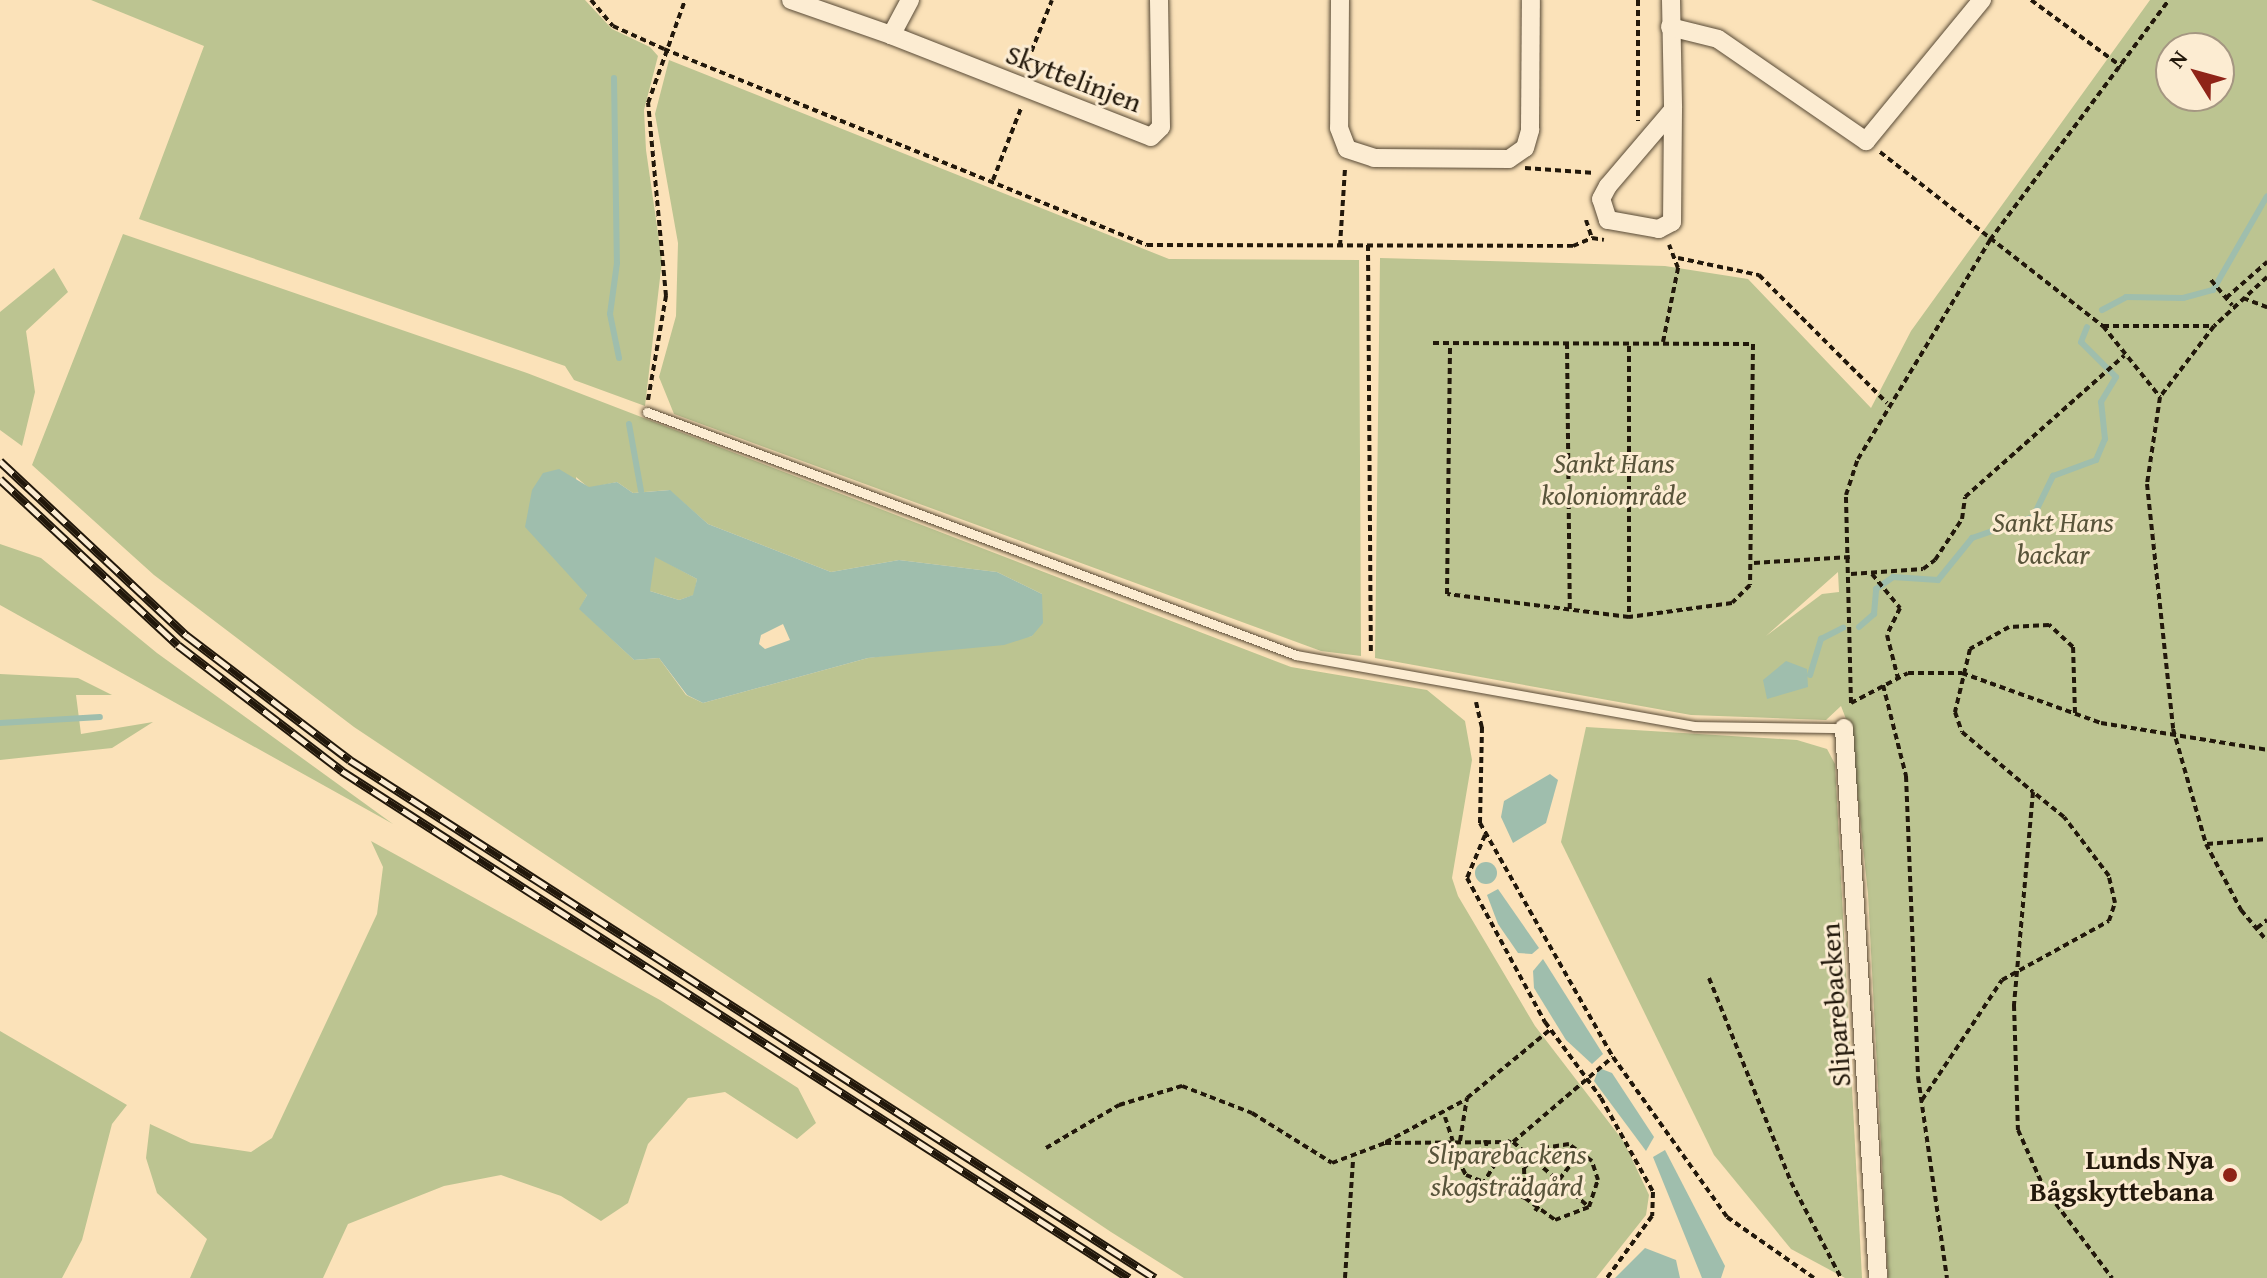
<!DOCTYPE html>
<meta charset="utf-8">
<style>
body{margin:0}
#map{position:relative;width:2267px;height:1278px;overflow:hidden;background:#fbe2b9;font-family:"Gentium Book Plus",serif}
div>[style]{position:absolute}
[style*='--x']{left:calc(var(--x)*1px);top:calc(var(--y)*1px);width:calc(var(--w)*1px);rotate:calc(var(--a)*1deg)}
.green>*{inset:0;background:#bcc491}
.water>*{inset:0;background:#9fbead}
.round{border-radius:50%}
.stream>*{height:6px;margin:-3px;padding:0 3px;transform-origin:3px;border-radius:3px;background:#9fbead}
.path>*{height:4px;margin-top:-2px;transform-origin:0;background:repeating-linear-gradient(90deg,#22180b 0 6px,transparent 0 10px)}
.roads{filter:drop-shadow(0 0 2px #584a36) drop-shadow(0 0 2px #584a36)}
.service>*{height:9px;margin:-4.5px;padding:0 4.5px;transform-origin:4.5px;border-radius:4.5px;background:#fcecd2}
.minor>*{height:18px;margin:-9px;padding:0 9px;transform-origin:9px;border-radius:9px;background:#fcecd2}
.rail>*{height:9px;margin-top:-4.5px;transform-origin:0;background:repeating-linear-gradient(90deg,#fcecd2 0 18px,#22180b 0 36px);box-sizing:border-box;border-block:2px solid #22180b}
.dots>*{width:22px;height:22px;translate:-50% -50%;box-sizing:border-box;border:4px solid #fcecd2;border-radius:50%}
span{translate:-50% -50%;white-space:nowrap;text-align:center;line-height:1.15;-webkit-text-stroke:6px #fcecd2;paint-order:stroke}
.street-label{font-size:28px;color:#22180b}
.park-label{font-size:28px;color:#58543a;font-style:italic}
.poi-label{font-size:28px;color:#22180b;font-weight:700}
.right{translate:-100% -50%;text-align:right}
.north{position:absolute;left:2155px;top:32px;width:80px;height:80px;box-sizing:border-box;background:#fcecd2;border:2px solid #a59782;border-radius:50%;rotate:307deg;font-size:22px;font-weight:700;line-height:32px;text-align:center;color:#22180b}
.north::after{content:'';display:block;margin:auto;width:28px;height:36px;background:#8f2418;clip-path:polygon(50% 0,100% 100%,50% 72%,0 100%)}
</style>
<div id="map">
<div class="green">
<div style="clip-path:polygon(91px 0,585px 0,612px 29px,650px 47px,658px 56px,644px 110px,646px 150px,662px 261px,645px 406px,574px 380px,565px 366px,139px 219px,204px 46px)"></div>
<div style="clip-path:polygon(evenodd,2150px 0,2267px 0,2267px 1278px,1888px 1278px,1868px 894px,1851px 732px,1841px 706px,1826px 720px,1691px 715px,1375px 658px,1380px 258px,1665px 266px,1748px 279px,1871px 408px,1911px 331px,2150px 0,2171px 48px,2219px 48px,2219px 96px,2171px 96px,2171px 48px,2150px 0,1838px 572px,1839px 592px,1822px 594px,1766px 636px,1838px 572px)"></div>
<div style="clip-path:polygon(669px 60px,1169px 259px,1359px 260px,1361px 656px,1321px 651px,674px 414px,659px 377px,676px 316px,678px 243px,655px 114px)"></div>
<div style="clip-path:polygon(evenodd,123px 234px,527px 373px,1291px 667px,1427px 690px,1465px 721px,1472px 760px,1452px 878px,1458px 896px,1535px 1026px,1624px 1142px,1649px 1195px,1646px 1215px,1596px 1278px,1184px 1278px,1111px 1232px,354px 727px,154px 575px,32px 465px,123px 234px,576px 477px,589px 488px,617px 482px,633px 493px,669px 490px,708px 524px,831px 572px,899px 560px,997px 572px,1042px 594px,1032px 636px,868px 658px,703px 703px,686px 695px,659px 658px,634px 660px,580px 609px,587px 595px,576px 477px)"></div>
<div style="clip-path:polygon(54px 268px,68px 292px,26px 331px,35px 392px,22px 446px,0 430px,0 312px)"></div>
<div style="clip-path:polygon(0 544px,41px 558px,157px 653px,393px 824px,0 605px)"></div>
<div style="clip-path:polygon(655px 556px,697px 579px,694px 595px,679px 600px,650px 591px,647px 572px)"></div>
<div style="clip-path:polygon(0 674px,78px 678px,112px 695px,76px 695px,81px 734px,153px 722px,112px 748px,0 760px)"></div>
<div style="clip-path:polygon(1586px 727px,1797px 740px,1827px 749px,1835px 764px,1862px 1278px,1845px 1278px,1791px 1249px,1714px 1155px,1561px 842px)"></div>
<div style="clip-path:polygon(371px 841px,660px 1000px,798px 1088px,816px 1123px,797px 1139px,725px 1092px,688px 1098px,648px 1144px,628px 1203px,601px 1221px,561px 1196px,501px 1175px,444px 1186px,348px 1224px,323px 1278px,190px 1278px,207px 1239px,157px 1193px,146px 1158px,150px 1124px,191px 1143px,251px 1152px,272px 1138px,377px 914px,383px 867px)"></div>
<div style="clip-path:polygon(0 1031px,127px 1105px,112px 1124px,82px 1240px,62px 1278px,0 1278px)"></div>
</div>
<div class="water">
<div style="clip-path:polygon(evenodd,559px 469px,589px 487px,617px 482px,633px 493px,670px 490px,708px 524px,831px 572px,899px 560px,997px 572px,1042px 594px,1043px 623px,1032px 636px,1004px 645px,868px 658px,703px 703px,687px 695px,659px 658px,634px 660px,579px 609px,587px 595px,525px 527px,532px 490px,543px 473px,559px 469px,655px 557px,697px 579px,693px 595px,679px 600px,650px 591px,655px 557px,559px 469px,783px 624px,790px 640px,765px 649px,759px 644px,761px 635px,783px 624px)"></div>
<div style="clip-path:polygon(1786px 661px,1807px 669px,1808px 687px,1767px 699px,1763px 680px)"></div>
<div style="clip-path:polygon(1550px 774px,1558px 780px,1546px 823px,1513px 843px,1501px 817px,1504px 801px)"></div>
<div class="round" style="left:1475px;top:862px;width:22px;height:22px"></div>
<div style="clip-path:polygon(1498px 889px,1539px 948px,1532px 954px,1518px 953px,1498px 924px,1487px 895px)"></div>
<div style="clip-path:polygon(1543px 959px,1603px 1054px,1592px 1064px,1566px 1040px,1534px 988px,1533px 971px)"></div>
<div style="clip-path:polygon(1599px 1068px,1612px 1073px,1654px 1137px,1646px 1151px,1594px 1081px)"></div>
<div style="clip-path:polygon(1665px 1150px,1725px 1266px,1721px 1278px,1702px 1278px,1653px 1157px)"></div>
<div style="clip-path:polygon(1645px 1248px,1676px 1260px,1680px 1278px,1615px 1278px)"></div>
</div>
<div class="stream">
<div style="--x:614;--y:78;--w:185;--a:89.1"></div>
<div style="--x:617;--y:263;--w:51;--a:97.8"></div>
<div style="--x:610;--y:314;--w:45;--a:78.4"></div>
<div style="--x:2102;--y:310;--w:27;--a:-28"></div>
<div style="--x:2126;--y:297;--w:57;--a:1"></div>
<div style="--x:2183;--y:298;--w:31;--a:-15"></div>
<div style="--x:2213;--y:290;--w:108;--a:-60.1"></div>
<div style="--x:629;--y:424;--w:68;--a:79.8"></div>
<div style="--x:1859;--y:627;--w:20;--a:-41"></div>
<div style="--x:1874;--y:614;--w:25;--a:-85"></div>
<div style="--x:1876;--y:589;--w:21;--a:-35"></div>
<div style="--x:1893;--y:577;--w:45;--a:3.8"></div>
<div style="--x:1938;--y:580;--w:54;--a:-51"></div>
<div style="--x:1972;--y:538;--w:65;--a:-19"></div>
<div style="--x:2033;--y:517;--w:46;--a:-64"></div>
<div style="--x:2053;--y:476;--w:46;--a:-20.4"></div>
<div style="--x:2096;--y:460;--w:23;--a:-67"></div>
<div style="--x:2105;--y:439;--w:37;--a:-96"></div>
<div style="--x:2101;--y:402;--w:29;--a:-59"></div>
<div style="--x:2116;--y:377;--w:49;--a:-135"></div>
<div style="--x:2081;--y:342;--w:16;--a:-68"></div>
<div style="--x:1810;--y:675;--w:38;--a:-73"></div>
<div style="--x:1821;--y:639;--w:25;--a:-27"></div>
<div style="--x:0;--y:723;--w:100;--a:-3.4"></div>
</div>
<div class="path">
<div style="--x:591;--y:0;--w:34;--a:50"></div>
<div style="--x:613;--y:26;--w:56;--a:24.3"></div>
<div style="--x:664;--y:49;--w:521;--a:22.09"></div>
<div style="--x:1147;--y:245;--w:426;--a:0.1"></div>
<div style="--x:1573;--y:246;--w:21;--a:-23"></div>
<div style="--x:1638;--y:0;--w:121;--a:90"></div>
<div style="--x:2031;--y:0;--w:112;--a:36.3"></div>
<div style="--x:1024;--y:70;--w:75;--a:-68.2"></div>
<div style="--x:1880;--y:152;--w:283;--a:38"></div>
<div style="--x:2103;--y:326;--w:91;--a:51.2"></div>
<div style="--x:1525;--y:168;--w:70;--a:4.1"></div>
<div style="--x:993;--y:180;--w:77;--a:-68.7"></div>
<div style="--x:1586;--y:220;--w:19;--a:72"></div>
<div style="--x:1592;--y:238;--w:12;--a:9"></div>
<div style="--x:1368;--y:245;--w:410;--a:89.6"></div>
<div style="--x:1340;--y:246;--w:78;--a:-86.3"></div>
<div style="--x:1678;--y:258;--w:83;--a:11.9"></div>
<div style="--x:1759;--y:275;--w:181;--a:45"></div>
<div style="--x:2267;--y:277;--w:72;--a:137.2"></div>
<div style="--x:2214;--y:326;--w:89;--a:127.3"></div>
<div style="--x:2160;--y:397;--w:88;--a:98.5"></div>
<div style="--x:2147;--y:484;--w:246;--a:83.9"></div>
<div style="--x:2173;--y:729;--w:120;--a:74"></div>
<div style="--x:2206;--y:844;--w:75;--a:62.1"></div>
<div style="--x:2241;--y:910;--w:40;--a:50"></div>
<div style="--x:2211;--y:280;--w:33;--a:50"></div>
<div style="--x:2226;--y:298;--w:55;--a:-41.3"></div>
<div style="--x:2243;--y:298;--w:26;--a:21"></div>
<div style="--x:2103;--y:326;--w:110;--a:0"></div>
<div style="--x:1663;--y:342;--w:76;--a:-78.5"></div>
<div style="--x:1678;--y:268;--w:25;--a:-111"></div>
<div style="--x:1433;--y:343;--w:320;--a:0.2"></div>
<div style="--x:1753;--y:344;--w:241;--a:90.7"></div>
<div style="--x:1750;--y:585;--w:25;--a:135"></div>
<div style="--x:1732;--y:603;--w:104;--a:172.3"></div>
<div style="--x:1629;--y:617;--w:183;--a:-172.8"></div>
<div style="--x:1447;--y:594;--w:250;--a:-89.3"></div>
<div style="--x:1567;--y:343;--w:268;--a:89.4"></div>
<div style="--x:1629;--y:346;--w:271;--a:90"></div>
<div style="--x:648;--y:400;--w:106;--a:-80.2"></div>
<div style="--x:666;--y:296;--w:194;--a:-95.3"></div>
<div style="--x:648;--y:103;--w:109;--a:-70.2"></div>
<div style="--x:1754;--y:563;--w:96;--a:-3.6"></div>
<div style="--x:1851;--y:574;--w:72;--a:-4"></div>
<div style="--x:1923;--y:569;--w:15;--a:-37"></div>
<div style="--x:1935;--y:560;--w:49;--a:-56.6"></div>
<div style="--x:1962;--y:519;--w:22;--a:-82"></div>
<div style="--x:1965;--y:497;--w:213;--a:-41.6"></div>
<div style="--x:1872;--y:574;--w:44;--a:50.5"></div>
<div style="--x:1900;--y:608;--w:30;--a:116"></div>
<div style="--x:1887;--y:635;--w:44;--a:75.7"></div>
<div style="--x:1883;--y:685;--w:94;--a:75.8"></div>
<div style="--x:1906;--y:776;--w:301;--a:87.7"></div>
<div style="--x:1918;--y:1077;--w:203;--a:81.8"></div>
<div style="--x:1476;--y:702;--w:26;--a:77"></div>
<div style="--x:1482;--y:727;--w:96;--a:91.2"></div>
<div style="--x:1480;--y:823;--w:269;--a:60.4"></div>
<div style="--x:1613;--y:1057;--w:196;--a:54.5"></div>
<div style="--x:1727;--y:1217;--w:106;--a:35"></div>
<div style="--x:1851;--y:703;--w:208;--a:-91.4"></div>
<div style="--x:1846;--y:495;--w:38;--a:-72"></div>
<div style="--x:1858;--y:459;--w:256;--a:-58.9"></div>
<div style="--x:1990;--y:240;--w:299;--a:-53.3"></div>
<div style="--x:1851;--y:703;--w:64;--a:-27.8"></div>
<div style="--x:1908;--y:673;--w:54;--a:0"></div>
<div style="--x:1962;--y:673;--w:148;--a:19.8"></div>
<div style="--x:2101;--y:723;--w:168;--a:9.2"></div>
<div style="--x:2075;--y:713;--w:66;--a:-91.7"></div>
<div style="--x:2073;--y:647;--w:33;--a:-137"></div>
<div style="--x:2049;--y:625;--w:40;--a:177.1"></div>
<div style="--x:2009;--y:627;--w:45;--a:150.6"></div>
<div style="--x:1970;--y:649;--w:65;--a:103.4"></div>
<div style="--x:1955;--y:712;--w:21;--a:71"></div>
<div style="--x:1962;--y:732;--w:93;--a:40.2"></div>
<div style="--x:2033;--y:792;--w:214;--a:95.1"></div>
<div style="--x:2014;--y:1005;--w:125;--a:88.2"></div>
<div style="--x:2018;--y:1130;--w:64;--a:65.9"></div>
<div style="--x:2044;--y:1188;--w:113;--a:52.9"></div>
<div style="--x:1485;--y:835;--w:47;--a:112.7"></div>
<div style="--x:1467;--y:878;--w:164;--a:61.6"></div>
<div style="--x:1545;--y:1022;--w:94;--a:53.6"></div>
<div style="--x:1601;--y:1098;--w:107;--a:61"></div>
<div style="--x:1653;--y:1192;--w:24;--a:92"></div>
<div style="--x:1652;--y:1216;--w:77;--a:126"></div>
<div style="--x:2207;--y:844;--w:60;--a:-4.8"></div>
<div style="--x:2257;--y:928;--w:13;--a:-39"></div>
<div style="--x:1709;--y:978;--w:220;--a:68.1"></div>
<div style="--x:1791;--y:1182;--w:108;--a:62.5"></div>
<div style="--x:1922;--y:1100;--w:144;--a:-56.3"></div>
<div style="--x:2002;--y:980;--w:122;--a:-28.9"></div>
<div style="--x:2109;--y:921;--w:19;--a:-72"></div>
<div style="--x:2115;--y:903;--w:28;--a:-103"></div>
<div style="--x:2109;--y:876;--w:74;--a:-127.3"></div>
<div style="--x:2064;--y:817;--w:40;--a:-141"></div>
<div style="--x:1445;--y:1117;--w:25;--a:72"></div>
<div style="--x:1485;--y:1140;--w:29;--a:74"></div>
<div style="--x:1460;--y:1141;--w:44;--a:-80.8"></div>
<div style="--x:1467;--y:1098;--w:109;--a:-39.4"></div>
<div style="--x:1386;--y:1142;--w:89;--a:-28"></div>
<div style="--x:1449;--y:1142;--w:37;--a:63"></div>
<div style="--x:1466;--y:1175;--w:63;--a:21.3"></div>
<div style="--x:1525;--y:1198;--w:37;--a:36"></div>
<div style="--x:1555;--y:1220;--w:36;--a:-21"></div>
<div style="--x:1589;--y:1207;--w:28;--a:-72"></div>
<div style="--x:1598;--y:1180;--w:20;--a:-108"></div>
<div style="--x:1592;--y:1161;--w:29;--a:-144"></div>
<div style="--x:1569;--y:1144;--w:30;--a:171"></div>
<div style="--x:1539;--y:1149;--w:24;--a:128"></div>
<div style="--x:1524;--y:1168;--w:30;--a:88"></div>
<div style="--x:1513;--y:1142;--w:100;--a:40.5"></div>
<div style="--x:1046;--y:1148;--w:85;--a:-30.5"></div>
<div style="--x:1119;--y:1105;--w:66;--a:-16.8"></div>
<div style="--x:1182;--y:1086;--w:75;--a:21.1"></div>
<div style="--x:1252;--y:1113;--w:94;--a:32"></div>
<div style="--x:1332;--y:1163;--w:57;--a:-20.7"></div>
<div style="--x:1385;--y:1143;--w:128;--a:-0.4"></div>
<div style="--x:1513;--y:1142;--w:131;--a:-40.4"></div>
<div style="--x:1482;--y:1185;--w:53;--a:-58.1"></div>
<div style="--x:1535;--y:1211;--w:77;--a:-52.4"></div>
<div style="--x:1345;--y:1278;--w:117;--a:-86.1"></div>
</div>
<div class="roads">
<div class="service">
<div style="--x:647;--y:412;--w:693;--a:20.53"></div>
<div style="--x:1296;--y:655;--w:404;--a:10.1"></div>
<div style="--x:1694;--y:726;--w:150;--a:0.8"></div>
</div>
<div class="minor">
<div style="--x:791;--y:0;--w:106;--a:19.3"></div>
<div style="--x:910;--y:0;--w:40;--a:118"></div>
<div style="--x:891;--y:35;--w:279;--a:21.4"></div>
<div style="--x:1151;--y:137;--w:14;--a:-45"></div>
<div style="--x:1161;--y:127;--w:127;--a:-90.9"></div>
<div style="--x:1340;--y:0;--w:128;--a:90.4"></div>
<div style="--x:1339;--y:128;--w:22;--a:69"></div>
<div style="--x:1347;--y:149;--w:28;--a:18"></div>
<div style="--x:1374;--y:158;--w:135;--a:0.4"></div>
<div style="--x:1509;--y:159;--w:19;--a:-35"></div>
<div style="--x:1525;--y:148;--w:19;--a:-74"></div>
<div style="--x:1530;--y:130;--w:130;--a:-89.6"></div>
<div style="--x:1671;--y:0;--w:108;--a:88.9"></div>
<div style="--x:1670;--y:27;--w:49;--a:14"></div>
<div style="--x:1718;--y:39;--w:180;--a:34.6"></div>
<div style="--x:1866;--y:141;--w:183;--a:-50.6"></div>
<div style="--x:1673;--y:110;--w:112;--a:90.5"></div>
<div style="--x:1672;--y:222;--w:15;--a:152"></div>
<div style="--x:1659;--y:229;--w:52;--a:-170"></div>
<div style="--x:1608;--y:220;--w:22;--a:-108"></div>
<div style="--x:1601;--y:199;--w:15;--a:-62"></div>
<div style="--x:1608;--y:186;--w:100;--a:-49.5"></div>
<div style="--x:1844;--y:728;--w:551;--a:86.46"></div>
</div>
</div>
<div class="rail">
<div style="--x:0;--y:461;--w:255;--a:43.1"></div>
<div style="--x:186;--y:635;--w:206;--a:37.3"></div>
<div style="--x:350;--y:760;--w:957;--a:32.76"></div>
<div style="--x:0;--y:479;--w:243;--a:43"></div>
<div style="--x:178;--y:645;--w:207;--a:37.5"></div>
<div style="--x:342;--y:771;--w:936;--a:32.79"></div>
</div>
<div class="dots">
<div style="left:2230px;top:1175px;background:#8f2418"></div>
</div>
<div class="street-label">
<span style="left:1074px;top:78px;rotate:21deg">Skyttelinjen</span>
<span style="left:1835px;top:1005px;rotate:-94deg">Sliparebacken</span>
</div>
<div class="park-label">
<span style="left:1614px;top:479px">Sankt Hans<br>koloniområde</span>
<span style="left:2053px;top:538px">Sankt Hans<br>backar</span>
<span style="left:1507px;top:1170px">Sliparebackens<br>skogsträdgård</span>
</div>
<div class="poi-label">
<span class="right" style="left:2214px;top:1175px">Lunds Nya<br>Bågskyttebana</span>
</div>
<div class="north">N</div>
</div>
